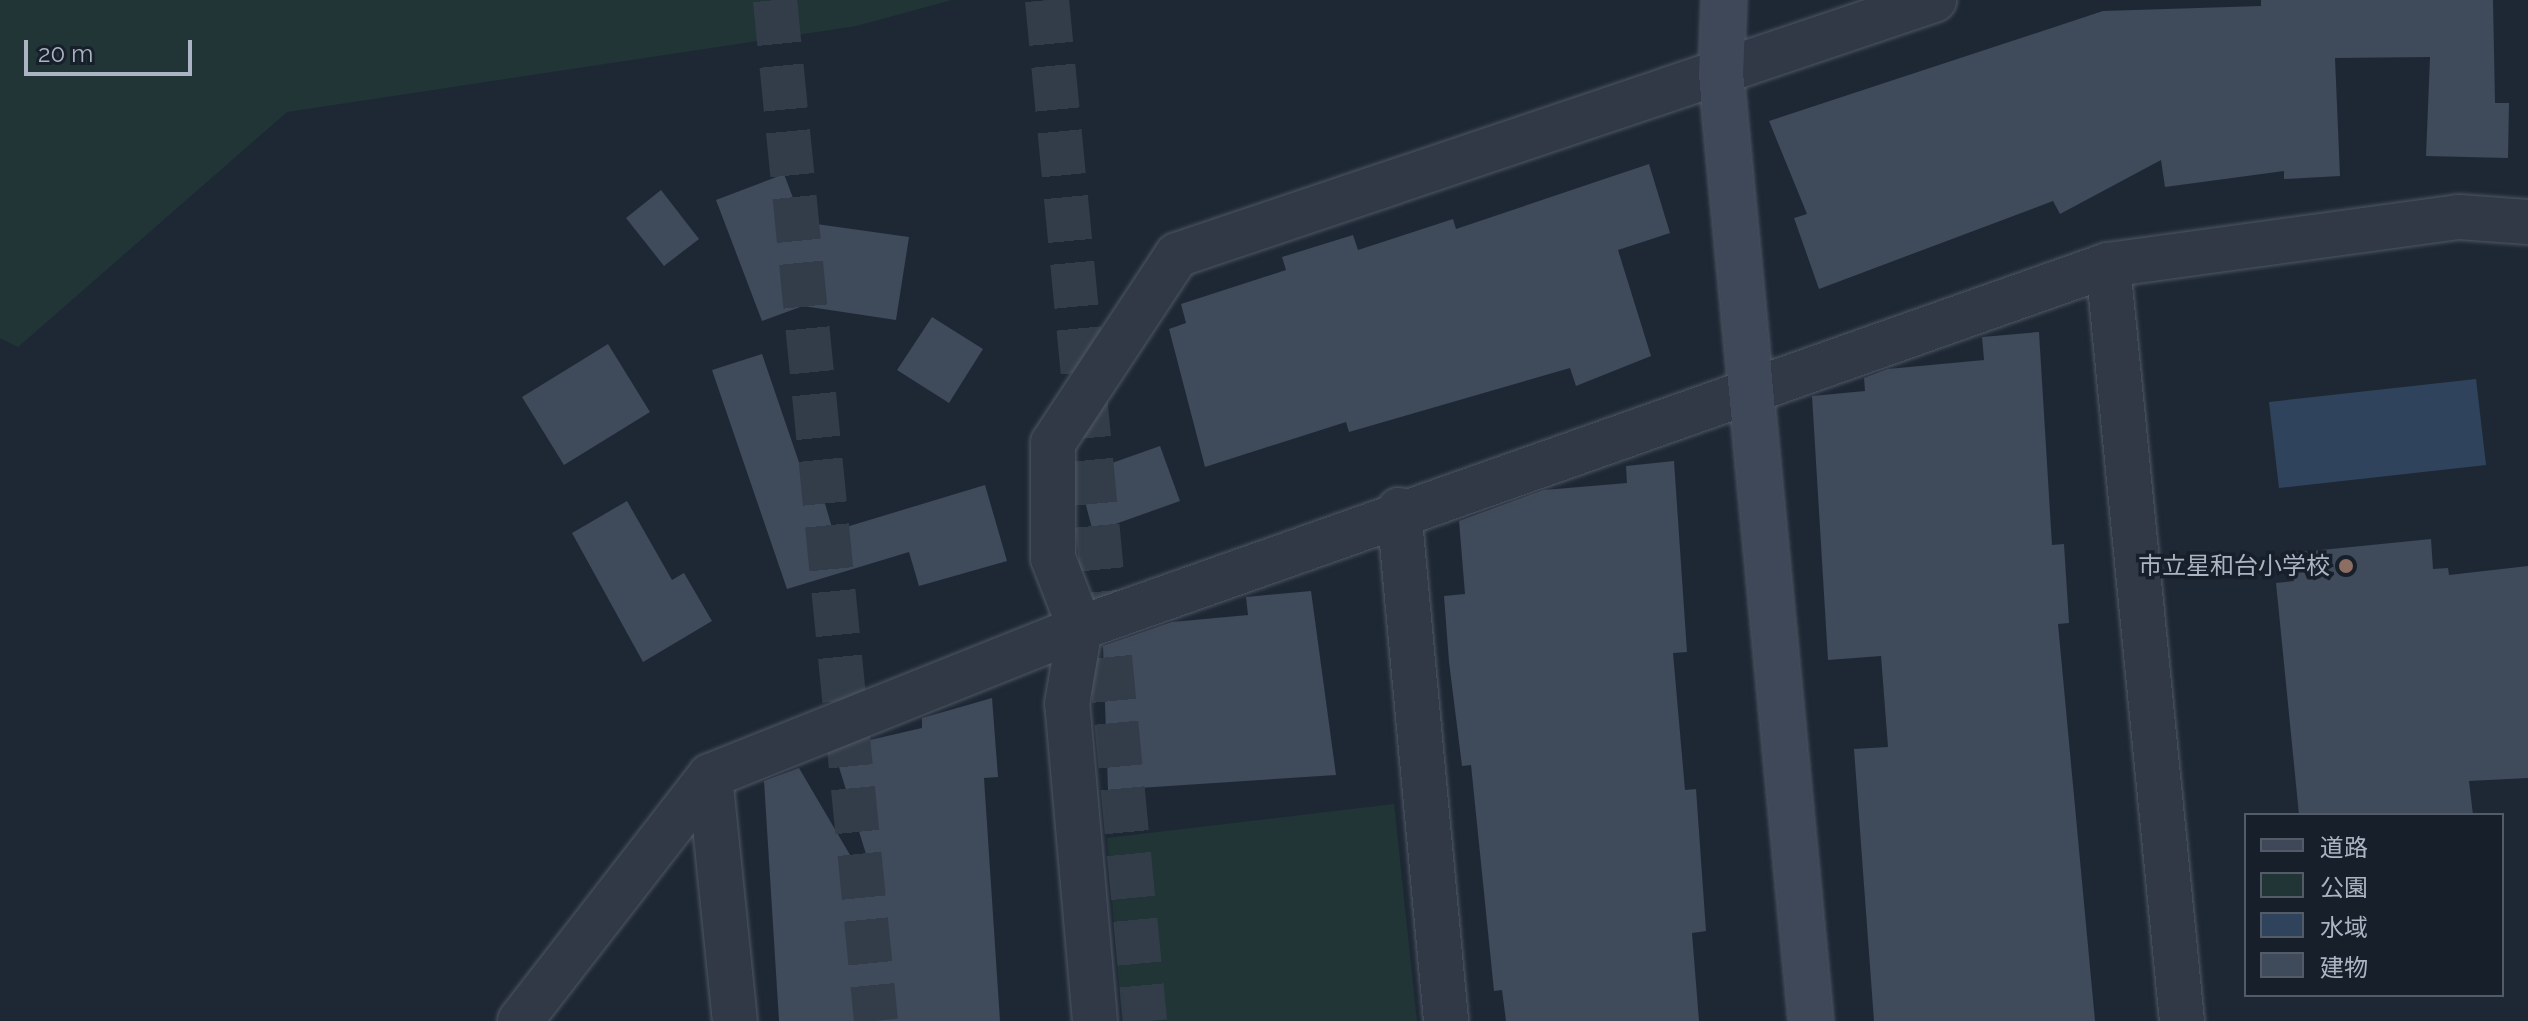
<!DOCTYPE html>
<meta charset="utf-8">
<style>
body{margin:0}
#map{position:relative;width:2528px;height:1021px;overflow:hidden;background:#1e2835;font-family:Raleway,"Noto Sans JP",sans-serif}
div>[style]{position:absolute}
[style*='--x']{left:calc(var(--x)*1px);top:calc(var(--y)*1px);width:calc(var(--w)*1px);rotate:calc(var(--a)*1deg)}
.green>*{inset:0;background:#213537}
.water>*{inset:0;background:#30435d}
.building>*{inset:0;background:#3f4a5a}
.highway-tunnel>*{height:44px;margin-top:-22px;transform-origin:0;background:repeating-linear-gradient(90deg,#333d4a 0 44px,transparent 0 66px)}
.roads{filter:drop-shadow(0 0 2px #4f5764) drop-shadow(0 0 2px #4f5764)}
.street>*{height:44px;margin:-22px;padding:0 22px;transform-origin:22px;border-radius:22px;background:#313946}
.secondary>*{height:44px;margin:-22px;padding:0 22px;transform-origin:22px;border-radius:22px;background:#3f4859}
.dots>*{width:22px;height:22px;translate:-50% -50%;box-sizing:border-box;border:4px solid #171f2a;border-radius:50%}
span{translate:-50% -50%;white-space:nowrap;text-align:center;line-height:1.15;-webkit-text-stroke:7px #171f2a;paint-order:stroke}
.poi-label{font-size:24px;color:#abb4c3}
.right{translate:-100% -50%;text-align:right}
.legend{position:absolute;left:2244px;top:813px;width:260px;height:184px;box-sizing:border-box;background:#171f2a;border:2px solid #525b67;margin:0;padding:10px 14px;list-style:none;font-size:24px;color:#abb4c3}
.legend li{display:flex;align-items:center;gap:16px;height:40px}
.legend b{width:40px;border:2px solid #525b67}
.scale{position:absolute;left:24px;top:40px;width:168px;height:36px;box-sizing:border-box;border:4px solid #abb4c3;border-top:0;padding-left:10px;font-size:24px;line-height:28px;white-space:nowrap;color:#abb4c3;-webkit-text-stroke:6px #171f2a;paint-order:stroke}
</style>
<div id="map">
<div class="green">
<div style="clip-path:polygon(0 0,952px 0,856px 26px,287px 112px,18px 347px,0 338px)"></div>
<div style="clip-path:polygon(1394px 804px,1417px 1021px,1122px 1021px,1107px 838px)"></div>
</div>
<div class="water">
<div style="clip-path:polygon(2476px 379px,2486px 465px,2279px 488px,2269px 402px)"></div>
</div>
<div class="building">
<div style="clip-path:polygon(2261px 0,2493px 0,2495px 103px,2509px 103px,2508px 158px,2426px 156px,2430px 57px,2335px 58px,2340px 176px,2284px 179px,2284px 171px,2165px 187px,2161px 160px,2060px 214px,2053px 201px,1819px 289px,1794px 218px,1807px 214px,1769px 121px,2103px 11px,2261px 6px)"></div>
<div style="clip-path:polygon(1649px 164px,1670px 233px,1618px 250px,1651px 356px,1576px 386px,1570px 368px,1349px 432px,1346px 422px,1205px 467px,1169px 329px,1186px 323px,1181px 304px,1286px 270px,1282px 257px,1353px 235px,1358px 250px,1453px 219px,1456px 229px)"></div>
<div style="clip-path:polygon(784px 174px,802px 222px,909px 237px,896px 320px,803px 306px,762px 321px,716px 200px)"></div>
<div style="clip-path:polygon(661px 190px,699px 239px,664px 266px,626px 218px)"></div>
<div style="clip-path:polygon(932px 317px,983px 349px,949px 403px,897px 370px)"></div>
<div style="clip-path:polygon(2039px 332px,2052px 545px,2064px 544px,2069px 623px,2058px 624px,2095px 1021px,1874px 1021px,1854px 749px,1888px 747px,1881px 656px,1828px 660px,1812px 396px,1865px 391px,1864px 378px,1888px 369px,1984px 360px,1982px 337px)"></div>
<div style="clip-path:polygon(608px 344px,650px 412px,564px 465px,522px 397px)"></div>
<div style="clip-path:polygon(762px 354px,804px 477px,816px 473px,833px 531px,985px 485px,1007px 561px,919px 586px,909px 552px,787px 589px,712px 370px)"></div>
<div style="clip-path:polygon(1160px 446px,1180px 501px,1093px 532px,1078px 475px)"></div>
<div style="clip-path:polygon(1674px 461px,1687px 652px,1673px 653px,1685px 790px,1696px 789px,1706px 931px,1692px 933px,1699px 1021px,1506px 1021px,1502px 990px,1494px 991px,1471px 765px,1462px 766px,1449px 662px,1444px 596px,1465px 594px,1459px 521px,1544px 490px,1627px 483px,1626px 466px)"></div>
<div style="clip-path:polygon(627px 501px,672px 580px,684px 573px,712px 621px,643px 662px,572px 533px)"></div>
<div style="clip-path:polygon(2431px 539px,2433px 569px,2448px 568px,2449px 575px,2528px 566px,2528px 778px,2469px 781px,2473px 815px,2299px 815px,2276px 583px,2294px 581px,2291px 553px)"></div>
<div style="clip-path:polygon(1311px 591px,1336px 775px,1108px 790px,1103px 646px,1172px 622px,1248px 615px,1246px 597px)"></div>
<div style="clip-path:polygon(992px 698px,998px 777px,984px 778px,1000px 1021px,779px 1021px,764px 781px,799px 768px,853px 860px,866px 854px,838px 764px,863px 761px,861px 742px,922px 728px,922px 718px)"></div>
</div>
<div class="highway-tunnel">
<div style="--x:775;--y:0;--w:1026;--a:84.35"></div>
<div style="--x:1047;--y:0;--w:1026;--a:84.52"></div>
</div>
<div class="roads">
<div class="street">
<div style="--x:2108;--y:265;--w:760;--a:84.41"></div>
<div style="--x:1399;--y:510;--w:513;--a:84.74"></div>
<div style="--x:710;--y:776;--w:246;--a:84.2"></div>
<div style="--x:520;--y:1021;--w:310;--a:-52.2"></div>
<div style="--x:710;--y:776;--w:399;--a:-21.8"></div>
<div style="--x:1080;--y:628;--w:1090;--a:-19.45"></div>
<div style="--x:2108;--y:265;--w:354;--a:-7.8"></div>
<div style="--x:2459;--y:217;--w:69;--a:4.1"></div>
<div style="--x:1095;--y:1021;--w:318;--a:-95"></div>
<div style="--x:1067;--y:704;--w:77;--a:-80.3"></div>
<div style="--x:1080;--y:628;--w:75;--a:-111.1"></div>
<div style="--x:1053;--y:558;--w:115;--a:-90"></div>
<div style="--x:1053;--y:443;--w:225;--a:-56.6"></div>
<div style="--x:1177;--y:255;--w:799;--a:-18.62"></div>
</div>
<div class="secondary">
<div style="--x:1724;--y:0;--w:74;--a:92.3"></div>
<div style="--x:1721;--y:74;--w:951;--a:84.57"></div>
</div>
</div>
<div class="dots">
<div style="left:2346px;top:566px;background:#8d6e63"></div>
</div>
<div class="poi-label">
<span class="right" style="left:2330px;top:566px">市立星和台小学校</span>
</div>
<ul class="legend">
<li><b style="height:10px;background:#3f4859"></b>道路</li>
<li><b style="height:22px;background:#213537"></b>公園</li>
<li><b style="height:22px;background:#30435d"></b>水域</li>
<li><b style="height:22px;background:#3f4a5a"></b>建物</li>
</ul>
<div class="scale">20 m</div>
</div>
